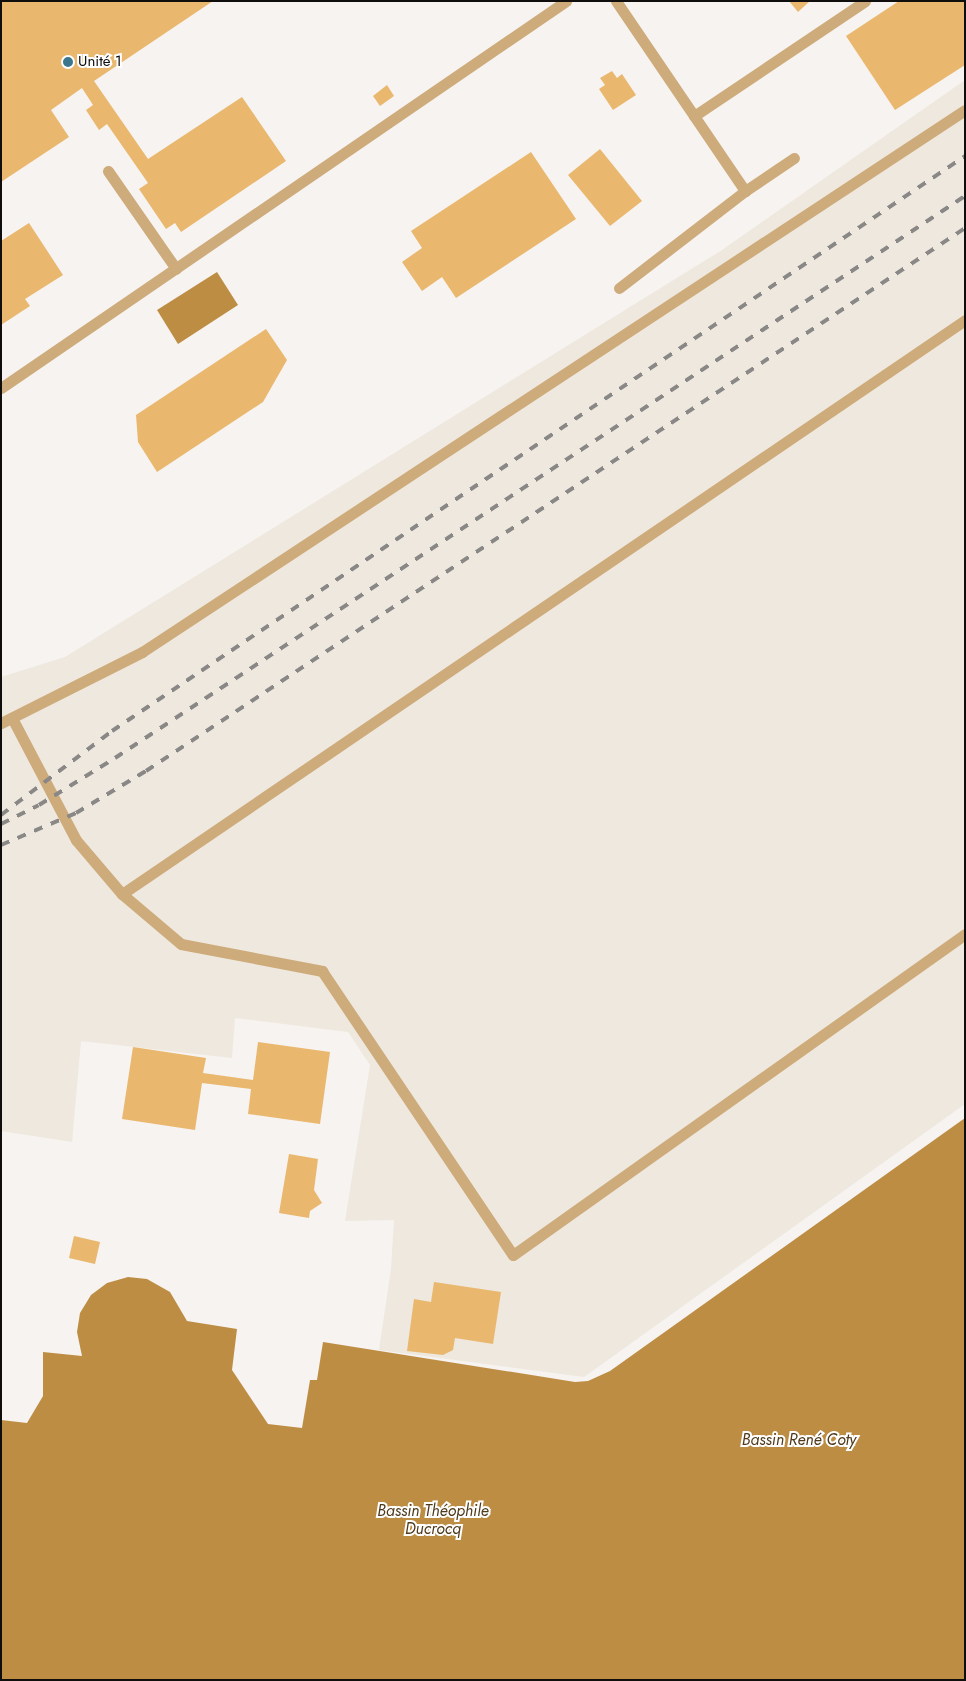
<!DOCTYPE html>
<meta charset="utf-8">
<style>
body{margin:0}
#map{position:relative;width:966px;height:1681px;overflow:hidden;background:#f6f3f0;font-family:Jost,sans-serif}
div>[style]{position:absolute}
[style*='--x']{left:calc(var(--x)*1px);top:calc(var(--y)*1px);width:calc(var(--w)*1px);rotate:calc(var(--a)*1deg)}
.built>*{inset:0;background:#eee8de}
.water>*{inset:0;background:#be8d44}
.building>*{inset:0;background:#eab76e}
.lane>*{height:11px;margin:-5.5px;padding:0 5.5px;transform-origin:5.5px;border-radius:5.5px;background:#ceab7b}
.rail>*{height:4px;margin-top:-2px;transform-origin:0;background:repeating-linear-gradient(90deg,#8a8886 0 9px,transparent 0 18px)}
.dots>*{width:14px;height:14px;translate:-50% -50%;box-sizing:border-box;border:2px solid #fff;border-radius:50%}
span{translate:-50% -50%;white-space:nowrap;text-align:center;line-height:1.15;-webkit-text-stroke:4px #fff;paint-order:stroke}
.poi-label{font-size:15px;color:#0f0e0d}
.left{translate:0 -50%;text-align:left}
.water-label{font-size:16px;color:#4f3a1b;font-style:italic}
.frame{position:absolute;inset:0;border:2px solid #0f0e0d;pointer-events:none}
</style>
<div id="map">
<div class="built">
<div style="clip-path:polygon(965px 80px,965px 1104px,584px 1377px,379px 1350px,391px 1269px,394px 1220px,345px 1221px,370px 1065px,348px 1032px,235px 1018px,232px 1058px,81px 1041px,72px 1142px,1px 1131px,1px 677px,65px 657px,722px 250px)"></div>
</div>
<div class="water">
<div style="clip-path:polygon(217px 272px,238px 305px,178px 344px,157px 310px)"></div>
<div style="clip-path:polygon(965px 1118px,965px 1680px,1px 1680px,1px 1420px,27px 1423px,43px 1396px,43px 1352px,82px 1356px,77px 1332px,80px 1313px,91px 1295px,107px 1283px,128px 1277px,147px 1279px,170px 1292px,187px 1321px,237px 1329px,232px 1370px,268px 1424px,302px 1428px,310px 1380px,317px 1380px,323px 1342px,575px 1382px,588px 1381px,610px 1371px)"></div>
</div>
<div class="building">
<div style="clip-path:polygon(1px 1px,213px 1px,94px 81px,148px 159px,242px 97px,286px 161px,181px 232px,175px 223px,166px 229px,139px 189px,148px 183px,107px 124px,99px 130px,86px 110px,93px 105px,82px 88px,51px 110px,69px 137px,1px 182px)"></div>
<div style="clip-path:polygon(789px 1px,810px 1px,798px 12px)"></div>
<div style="clip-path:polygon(899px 1px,965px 1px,965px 65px,895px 110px,846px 36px)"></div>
<div style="clip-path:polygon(612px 71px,617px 78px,622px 74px,636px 95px,613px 110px,599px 89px,605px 85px,600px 78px)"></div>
<div style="clip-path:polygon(387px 85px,394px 96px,380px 106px,373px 96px)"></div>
<div style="clip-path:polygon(600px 149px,642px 201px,610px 226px,568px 175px)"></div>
<div style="clip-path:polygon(531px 152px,576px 219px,456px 298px,442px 277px,422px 291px,402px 262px,422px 248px,411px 231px)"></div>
<div style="clip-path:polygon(29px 223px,63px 275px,25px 299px,30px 306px,1px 325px,1px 241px)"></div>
<div style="clip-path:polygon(266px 329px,287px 360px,263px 402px,157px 472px,138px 442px,136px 415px)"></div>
<div style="clip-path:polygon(258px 1042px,330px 1052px,320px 1124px,248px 1114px,251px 1089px,202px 1083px,195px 1130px,122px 1119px,133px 1047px,206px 1058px,203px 1073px,253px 1080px)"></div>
<div style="clip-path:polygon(289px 1154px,318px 1159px,314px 1190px,322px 1203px,310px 1211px,309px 1218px,279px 1213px)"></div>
<div style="clip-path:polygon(74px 1236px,100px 1242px,95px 1264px,69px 1258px)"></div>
<div style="clip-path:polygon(434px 1282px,501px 1292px,493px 1344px,455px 1338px,453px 1350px,443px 1355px,407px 1351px,414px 1299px,431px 1302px)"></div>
</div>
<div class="lane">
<div style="--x:616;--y:1;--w:230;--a:55.8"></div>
<div style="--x:745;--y:191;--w:159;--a:142.4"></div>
<div style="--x:694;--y:116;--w:206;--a:-33.9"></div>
<div style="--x:108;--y:171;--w:119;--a:55.2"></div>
<div style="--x:745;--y:191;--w:59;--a:-34"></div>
<div style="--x:1;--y:388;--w:685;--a:-34.41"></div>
<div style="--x:12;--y:718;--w:138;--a:62.3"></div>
<div style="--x:76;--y:840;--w:71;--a:49.6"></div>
<div style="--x:122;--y:894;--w:77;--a:40.3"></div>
<div style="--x:181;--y:944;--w:144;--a:10.8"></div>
<div style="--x:322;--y:971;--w:342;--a:56.1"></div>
<div style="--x:513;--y:1255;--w:554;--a:-35.38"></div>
<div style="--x:1;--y:723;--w:158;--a:-26.7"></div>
<div style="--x:142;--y:652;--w:985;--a:-33.37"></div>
<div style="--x:122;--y:894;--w:1020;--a:-34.25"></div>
</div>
<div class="rail">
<div style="--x:1;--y:815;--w:139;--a:-37.1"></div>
<div style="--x:112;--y:731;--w:1029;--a:-33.98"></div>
<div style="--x:1;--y:824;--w:42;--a:-26.6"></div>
<div style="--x:39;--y:805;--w:89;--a:-31.7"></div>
<div style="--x:115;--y:758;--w:1019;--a:-33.47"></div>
<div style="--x:1;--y:845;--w:82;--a:-23.1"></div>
<div style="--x:76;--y:813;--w:82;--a:-31"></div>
<div style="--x:146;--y:771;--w:983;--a:-33.54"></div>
</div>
<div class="dots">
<div style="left:68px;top:62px;background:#3a778e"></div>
</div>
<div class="poi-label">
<span class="left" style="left:78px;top:62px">Unité 1</span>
</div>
<div class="water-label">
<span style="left:799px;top:1440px">Bassin René Coty</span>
<span style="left:433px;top:1520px">Bassin Théophile<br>Ducrocq</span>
</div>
<div class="frame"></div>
</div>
